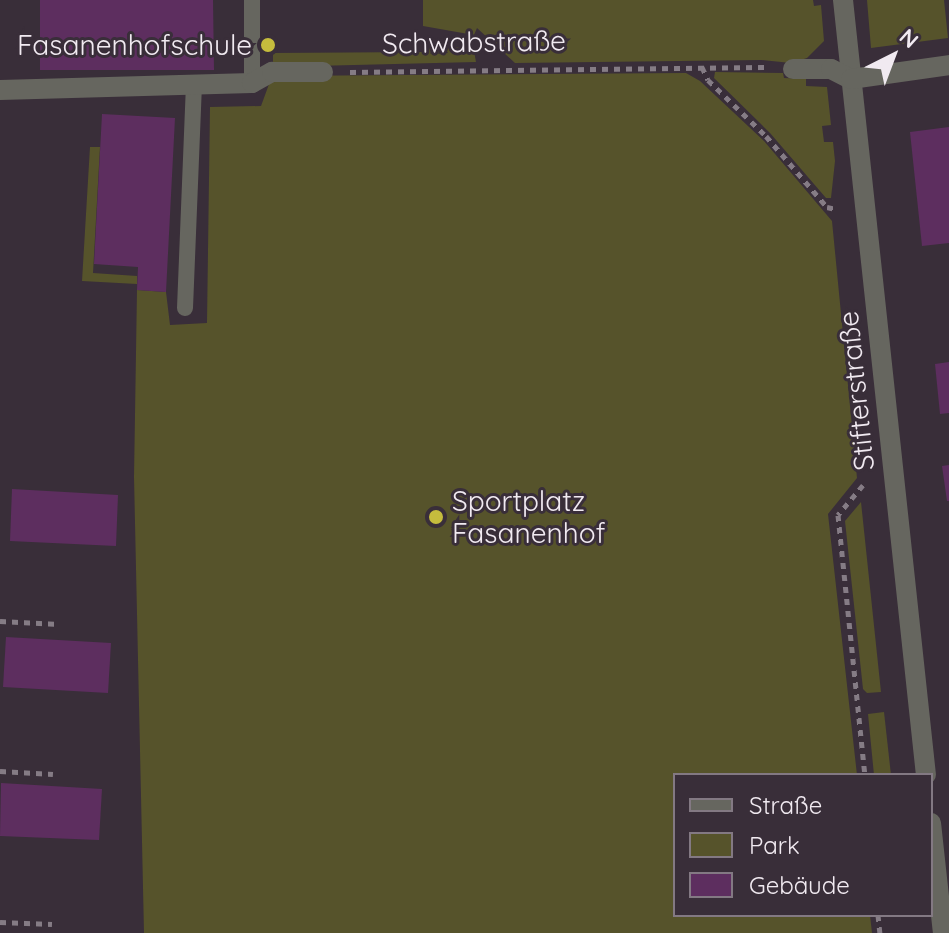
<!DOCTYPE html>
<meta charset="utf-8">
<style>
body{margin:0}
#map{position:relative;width:949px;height:933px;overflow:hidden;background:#392e39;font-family:Quicksand,sans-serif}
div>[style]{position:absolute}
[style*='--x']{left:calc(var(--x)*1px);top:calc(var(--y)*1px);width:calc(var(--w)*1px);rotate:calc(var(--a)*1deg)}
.green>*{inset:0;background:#56532b}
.building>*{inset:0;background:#5d2e5f}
.path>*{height:5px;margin-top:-2.5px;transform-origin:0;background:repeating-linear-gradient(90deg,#857c85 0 6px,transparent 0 12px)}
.service>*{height:16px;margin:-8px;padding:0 8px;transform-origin:8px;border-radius:8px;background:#66665f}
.minor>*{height:20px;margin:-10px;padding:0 10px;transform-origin:10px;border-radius:10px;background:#66665f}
.dots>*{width:22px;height:22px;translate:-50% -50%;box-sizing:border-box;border:4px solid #392e39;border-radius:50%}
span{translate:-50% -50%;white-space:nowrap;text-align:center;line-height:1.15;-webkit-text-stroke:6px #392e39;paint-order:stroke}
.street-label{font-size:28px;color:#f1eaf1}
.poi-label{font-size:28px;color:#f1eaf1}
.right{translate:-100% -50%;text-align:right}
.left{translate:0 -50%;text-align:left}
.legend{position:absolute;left:673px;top:773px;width:260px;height:144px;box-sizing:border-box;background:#392e39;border:2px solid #837983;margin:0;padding:10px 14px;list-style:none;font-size:24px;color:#f1eaf1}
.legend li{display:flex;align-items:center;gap:16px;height:40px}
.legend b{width:40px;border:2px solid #837983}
.north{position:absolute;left:853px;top:16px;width:80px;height:80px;-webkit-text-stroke:6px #392e39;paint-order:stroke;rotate:42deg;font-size:22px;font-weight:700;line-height:32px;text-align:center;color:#f1eaf1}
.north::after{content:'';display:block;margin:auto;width:28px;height:36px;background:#f1eaf1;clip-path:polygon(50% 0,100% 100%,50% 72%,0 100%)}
</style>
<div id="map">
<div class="green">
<div style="clip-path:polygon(423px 0,813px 0,814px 6px,821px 5px,824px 41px,807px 58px,791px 63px,761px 60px,515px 63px,477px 28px,474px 35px,423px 26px)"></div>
<div style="clip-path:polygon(867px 0,944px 0,948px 38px,871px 48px)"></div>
<div style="clip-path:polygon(422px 40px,474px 51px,476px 62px,273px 67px,273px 53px,423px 52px)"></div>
<div style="clip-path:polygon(715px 72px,783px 73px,784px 78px,806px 79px,806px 86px,827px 87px,831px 125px,822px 126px,824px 142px,833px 142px,835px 161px,831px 198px,826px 198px,770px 133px,714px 78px)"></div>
<div style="clip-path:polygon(686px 73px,700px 81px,764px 141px,832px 221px,857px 478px,828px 514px,857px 775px,675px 775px,675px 915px,870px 915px,872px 933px,144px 933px,134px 477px,137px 290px,166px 292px,170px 325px,207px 323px,210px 107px,261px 106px,272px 76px)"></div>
<div style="clip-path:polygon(90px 147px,100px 147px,93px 273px,137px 276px,137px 284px,82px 281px)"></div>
<div style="clip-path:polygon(861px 502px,881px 692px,867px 693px,863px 689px,845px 521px)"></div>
<div style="clip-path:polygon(884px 712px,891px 775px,874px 775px,868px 714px)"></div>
</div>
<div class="building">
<div style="clip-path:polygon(40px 0,213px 0,214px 70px,40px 70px)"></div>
<div style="clip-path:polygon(102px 114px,175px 118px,166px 292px,137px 290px,138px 267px,94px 264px)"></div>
<div style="clip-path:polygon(949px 127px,949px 243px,922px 246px,910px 132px)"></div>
<div style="clip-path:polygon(949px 362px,949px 413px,940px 414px,935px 364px)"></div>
<div style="clip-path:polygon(949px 465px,949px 501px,947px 501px,942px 466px)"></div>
<div style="clip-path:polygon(12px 489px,118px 495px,116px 546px,10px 541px)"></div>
<div style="clip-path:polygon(6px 637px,111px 643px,108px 693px,3px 687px)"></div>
<div style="clip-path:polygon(1px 783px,102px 789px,99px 840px,0 836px)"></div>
</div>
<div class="path">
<div style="--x:702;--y:67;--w:14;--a:65"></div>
<div style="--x:708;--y:80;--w:81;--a:44"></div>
<div style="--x:766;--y:136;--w:94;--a:49.3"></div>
<div style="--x:827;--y:207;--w:9;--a:13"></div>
<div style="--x:350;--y:72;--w:418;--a:-0.7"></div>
<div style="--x:863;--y:485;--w:39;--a:130"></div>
<div style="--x:838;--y:515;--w:261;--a:84.1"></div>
<div style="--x:0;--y:621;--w:59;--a:2.9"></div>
<div style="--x:0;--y:771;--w:53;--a:3.2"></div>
<div style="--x:878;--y:915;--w:18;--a:84"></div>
<div style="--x:0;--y:922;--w:52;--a:2.2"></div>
</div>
<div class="service">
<div style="--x:252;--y:83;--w:83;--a:-90"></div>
<div style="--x:185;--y:308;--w:222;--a:-87.7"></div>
</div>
<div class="minor">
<div style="--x:843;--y:0;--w:779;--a:83.89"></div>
<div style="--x:793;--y:69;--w:38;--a:0"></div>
<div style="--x:831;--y:69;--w:22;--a:27"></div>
<div style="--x:851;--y:79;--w:99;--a:-8.1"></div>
<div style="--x:0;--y:90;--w:252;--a:-1.6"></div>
<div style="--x:252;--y:83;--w:23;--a:-29"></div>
<div style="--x:272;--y:72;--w:51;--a:0"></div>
<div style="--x:931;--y:823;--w:111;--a:83.8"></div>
</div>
<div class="dots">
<div style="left:268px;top:45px;background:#c5bc3d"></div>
<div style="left:436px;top:517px;background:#c5bc3d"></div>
</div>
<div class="street-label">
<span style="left:474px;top:42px;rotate:-1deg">Schwabstraße</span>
<span style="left:856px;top:391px;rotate:-96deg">Stifterstraße</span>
</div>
<div class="poi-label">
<span class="right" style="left:252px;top:45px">Fasanenhofschule</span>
<span class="left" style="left:452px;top:517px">Sportplatz<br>Fasanenhof</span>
</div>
<ul class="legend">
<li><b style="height:10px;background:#66665f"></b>Straße</li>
<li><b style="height:22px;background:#56532b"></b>Park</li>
<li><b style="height:22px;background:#5d2e5f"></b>Gebäude</li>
</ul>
<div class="north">N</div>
</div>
